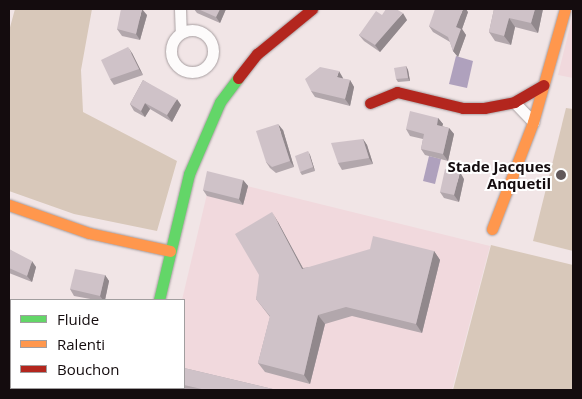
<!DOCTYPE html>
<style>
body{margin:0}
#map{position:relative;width:582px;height:399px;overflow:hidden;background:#f1e5e6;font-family:"Open Sans",sans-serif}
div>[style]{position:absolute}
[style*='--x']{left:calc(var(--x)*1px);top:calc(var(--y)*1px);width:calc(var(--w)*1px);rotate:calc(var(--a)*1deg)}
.built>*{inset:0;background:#f1d9dd}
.green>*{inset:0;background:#d8c8ba}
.water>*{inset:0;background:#afa1bd}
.roads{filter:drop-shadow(0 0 1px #a89fa1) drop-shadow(0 0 1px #a89fa1)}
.street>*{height:11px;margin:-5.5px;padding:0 5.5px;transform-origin:5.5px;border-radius:5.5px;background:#fdfbfb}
.street>.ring{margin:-5.5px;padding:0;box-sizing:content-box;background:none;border:11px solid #fdfbfb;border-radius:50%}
.fast>*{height:11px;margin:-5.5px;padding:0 5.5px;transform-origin:5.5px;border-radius:5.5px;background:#63d668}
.slow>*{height:11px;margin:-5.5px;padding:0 5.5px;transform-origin:5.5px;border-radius:5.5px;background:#ff974d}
.jam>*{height:11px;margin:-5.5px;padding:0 5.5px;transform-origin:5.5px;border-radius:5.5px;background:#b3261e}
.wall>*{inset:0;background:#b2a7ac}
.shaded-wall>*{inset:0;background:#91888c}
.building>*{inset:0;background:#cfc2c8}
.dots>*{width:14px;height:14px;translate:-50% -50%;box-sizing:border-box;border:2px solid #fff;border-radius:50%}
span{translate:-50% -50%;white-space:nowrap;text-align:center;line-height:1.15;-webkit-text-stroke:4px #fff;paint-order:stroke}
.poi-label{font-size:15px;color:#140c0e;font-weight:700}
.right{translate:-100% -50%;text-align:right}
.frame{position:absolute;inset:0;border:10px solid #140c0e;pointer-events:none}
.legend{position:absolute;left:10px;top:299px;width:175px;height:90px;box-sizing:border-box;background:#fff;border:1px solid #a19e9f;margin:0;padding:6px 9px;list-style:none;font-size:15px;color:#140c0e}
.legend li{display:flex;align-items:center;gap:10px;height:25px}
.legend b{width:25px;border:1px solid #a19e9f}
</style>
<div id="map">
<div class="built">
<div style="clip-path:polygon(573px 14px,573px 78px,558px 75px)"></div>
<div style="clip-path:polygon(211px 177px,490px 246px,452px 390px,240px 390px,184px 377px,182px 300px)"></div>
</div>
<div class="green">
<div style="clip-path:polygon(15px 9px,92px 9px,81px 70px,83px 112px,177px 161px,157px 231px,74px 214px,9px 191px,9px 31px)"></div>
<div style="clip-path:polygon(566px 108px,573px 109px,573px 251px,533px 241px)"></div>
<div style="clip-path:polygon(491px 245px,573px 265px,573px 390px,453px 390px)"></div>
</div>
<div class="water">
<div style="clip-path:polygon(456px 56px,473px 61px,467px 88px,449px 84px)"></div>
<div style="clip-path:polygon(429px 156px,441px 159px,435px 184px,423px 181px)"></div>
</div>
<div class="roads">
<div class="street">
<div style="--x:180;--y:9;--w:24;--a:88"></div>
<div class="ring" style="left:171px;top:30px;width:31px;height:31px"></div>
<div style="--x:514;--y:102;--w:28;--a:46"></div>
</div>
<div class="fast">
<div style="--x:159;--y:300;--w:130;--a:-76.6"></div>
<div style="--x:189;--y:174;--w:78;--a:-66.7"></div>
<div style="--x:220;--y:102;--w:30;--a:-53"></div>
</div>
<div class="slow">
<div style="--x:9;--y:205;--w:85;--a:19.3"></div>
<div style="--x:89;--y:233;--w:83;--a:12.5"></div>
<div style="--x:492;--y:229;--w:115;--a:-69"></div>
<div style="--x:533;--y:122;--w:117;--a:-74.2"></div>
</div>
<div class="jam">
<div style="--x:238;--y:78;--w:31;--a:-52"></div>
<div style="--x:257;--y:54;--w:71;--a:-39.3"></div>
<div style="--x:370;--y:103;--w:29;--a:-22"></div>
<div style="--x:397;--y:92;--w:68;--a:13.6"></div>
<div style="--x:463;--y:108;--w:21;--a:0"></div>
<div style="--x:484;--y:108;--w:31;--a:-11"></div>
<div style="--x:514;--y:102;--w:34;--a:-30"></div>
<div style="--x:138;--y:388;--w:2;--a:90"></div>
</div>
</div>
<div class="wall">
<div style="clip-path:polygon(194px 9px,226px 9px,220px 23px,197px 13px)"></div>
<div style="clip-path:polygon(494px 9px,543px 9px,538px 33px,515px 27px,511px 45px,495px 41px,489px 32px)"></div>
<div style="clip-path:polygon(468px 12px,462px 29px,466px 35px,458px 57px,453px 51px,450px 42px,433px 32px,429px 26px)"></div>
<div style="clip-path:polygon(147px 15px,140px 40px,122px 36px,117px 29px)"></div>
<div style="clip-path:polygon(382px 15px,407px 20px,380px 52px,364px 41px,359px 35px)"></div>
<div style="clip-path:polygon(132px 53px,143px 75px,114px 85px,110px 79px)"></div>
<div style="clip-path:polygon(406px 66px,408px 70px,410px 81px,398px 82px,396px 79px)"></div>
<div style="clip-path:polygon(343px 79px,350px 80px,354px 87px,350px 106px,315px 97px,311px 91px,343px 78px)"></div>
<div style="clip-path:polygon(143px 80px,181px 105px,172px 122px,150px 109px,145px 117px,134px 111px,130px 104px)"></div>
<div style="clip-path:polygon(438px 118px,443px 124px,442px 126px,449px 128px,454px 134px,448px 161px,425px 155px,421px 149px,423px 139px,410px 136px,406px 129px)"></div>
<div style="clip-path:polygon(283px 130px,294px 167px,276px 173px,270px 168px,266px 162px)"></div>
<div style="clip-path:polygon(363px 139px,367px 145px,373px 164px,342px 170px,338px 163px)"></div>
<div style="clip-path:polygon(310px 155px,315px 171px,302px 175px,300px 172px)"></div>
<div style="clip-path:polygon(464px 179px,459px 202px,444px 198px,440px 192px)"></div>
<div style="clip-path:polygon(243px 180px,248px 186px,243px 205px,207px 196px,203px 190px)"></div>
<div style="clip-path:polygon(278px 222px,303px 268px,434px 251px,440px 260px,422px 333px,352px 316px,325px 324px,310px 384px,265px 372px,258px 363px,270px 317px,256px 299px)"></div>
<div style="clip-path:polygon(9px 249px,36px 267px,32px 282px,9px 273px)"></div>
<div style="clip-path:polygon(105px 275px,109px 281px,105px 300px,96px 300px,74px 296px,70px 289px)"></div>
<div style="clip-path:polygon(184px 368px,277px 390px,168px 390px,162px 389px,161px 388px,184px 388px)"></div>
<div style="clip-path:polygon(72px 388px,94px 388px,94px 390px,74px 390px)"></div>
</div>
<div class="shaded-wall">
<div style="clip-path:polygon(142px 9px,147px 15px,140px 40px,136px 34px)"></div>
<div style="clip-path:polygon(220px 9px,226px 9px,220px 23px,216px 17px)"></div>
<div style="clip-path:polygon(463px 9px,466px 9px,468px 12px,462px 29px,466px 35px,458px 57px,453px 51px,456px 27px)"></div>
<div style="clip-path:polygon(535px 9px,543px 9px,538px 33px,531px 23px)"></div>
<div style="clip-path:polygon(403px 13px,407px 20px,380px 52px,375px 45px)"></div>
<div style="clip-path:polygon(509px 18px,515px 27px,511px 45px,504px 36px)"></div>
<div style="clip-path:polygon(128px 47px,132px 53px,143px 75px,139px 69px)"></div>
<div style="clip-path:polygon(406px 66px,408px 70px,410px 81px,408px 78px)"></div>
<div style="clip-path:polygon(339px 71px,343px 78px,342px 83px,337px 77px)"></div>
<div style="clip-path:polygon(350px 80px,354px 87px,350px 106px,345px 99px)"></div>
<div style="clip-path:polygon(177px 99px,181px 105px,172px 122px,167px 115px)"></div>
<div style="clip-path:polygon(145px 103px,150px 109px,145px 117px,141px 111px)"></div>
<div style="clip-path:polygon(438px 118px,443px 124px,441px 131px,437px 125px)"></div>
<div style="clip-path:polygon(278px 124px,283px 130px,294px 167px,290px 161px)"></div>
<div style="clip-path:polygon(449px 128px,454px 134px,448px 161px,443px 154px)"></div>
<div style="clip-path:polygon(363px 139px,367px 145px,373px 164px,369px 158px)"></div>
<div style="clip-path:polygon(308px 151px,310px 155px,315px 171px,313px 167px)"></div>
<div style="clip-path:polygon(460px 172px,464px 179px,459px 202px,454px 195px)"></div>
<div style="clip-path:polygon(243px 180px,248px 186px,243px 205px,239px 199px)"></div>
<div style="clip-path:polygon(272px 212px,278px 222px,308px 278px,302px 269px)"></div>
<div style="clip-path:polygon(434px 251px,440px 260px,422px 333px,416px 324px)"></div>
<div style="clip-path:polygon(32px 261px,36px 267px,32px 282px,27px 276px)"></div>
<div style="clip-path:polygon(105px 275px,109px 281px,105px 300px,103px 300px,100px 296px)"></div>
<div style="clip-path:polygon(318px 315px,325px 324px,310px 384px,304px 375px)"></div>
<div style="clip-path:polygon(89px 388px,94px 388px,94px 390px,89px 390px)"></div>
</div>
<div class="building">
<div style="clip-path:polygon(121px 9px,142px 9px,136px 34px,117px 29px)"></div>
<div style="clip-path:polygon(198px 9px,220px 9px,216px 17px)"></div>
<div style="clip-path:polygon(386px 9px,396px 9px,403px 13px,375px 45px,359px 35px,376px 11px,382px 15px)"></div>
<div style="clip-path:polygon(435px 9px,441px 10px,442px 9px,463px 9px,456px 27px,461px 29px,453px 51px,448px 37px,429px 26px)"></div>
<div style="clip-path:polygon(494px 9px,535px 9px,531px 23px,509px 18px,504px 36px,489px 32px)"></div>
<div style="clip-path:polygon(128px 47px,139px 69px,110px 79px,101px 60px)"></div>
<div style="clip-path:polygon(406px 66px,408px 78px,396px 79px,394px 68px)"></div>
<div style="clip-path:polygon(320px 67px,339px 71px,337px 77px,350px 80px,345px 99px,311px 91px,305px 79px)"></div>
<div style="clip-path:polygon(143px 80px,177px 99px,167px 115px,145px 103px,141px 111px,130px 104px)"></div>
<div style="clip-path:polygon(410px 111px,438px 118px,437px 125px,449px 128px,443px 154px,421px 149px,424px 134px,406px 129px)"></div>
<div style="clip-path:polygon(278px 124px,290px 161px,272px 167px,266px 162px,256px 131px)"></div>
<div style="clip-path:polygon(363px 139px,369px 158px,338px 163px,331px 143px)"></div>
<div style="clip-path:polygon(308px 151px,313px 167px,300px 172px,295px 156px)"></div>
<div style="clip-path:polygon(445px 169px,460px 172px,454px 195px,440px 192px)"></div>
<div style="clip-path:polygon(207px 171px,243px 180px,239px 199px,203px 190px)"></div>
<div style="clip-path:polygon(272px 212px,302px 269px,370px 249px,373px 236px,434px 251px,416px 324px,346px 307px,318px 315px,304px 375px,258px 363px,270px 316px,256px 299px,259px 275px,235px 234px)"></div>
<div style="clip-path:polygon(9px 249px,32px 261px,27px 276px,9px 268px)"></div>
<div style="clip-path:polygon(75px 269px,105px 275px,100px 296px,70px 289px)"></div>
<div style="clip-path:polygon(184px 368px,277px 390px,206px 390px,184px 385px)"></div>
</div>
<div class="dots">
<div style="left:561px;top:175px;background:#61585a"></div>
</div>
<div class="poi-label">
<span class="right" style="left:551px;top:175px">Stade Jacques<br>Anquetil</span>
</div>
<div class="frame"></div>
<ul class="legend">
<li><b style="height:6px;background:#63d668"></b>Fluide</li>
<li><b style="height:6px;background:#ff974d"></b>Ralenti</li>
<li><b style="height:6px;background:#b3261e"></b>Bouchon</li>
</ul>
</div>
